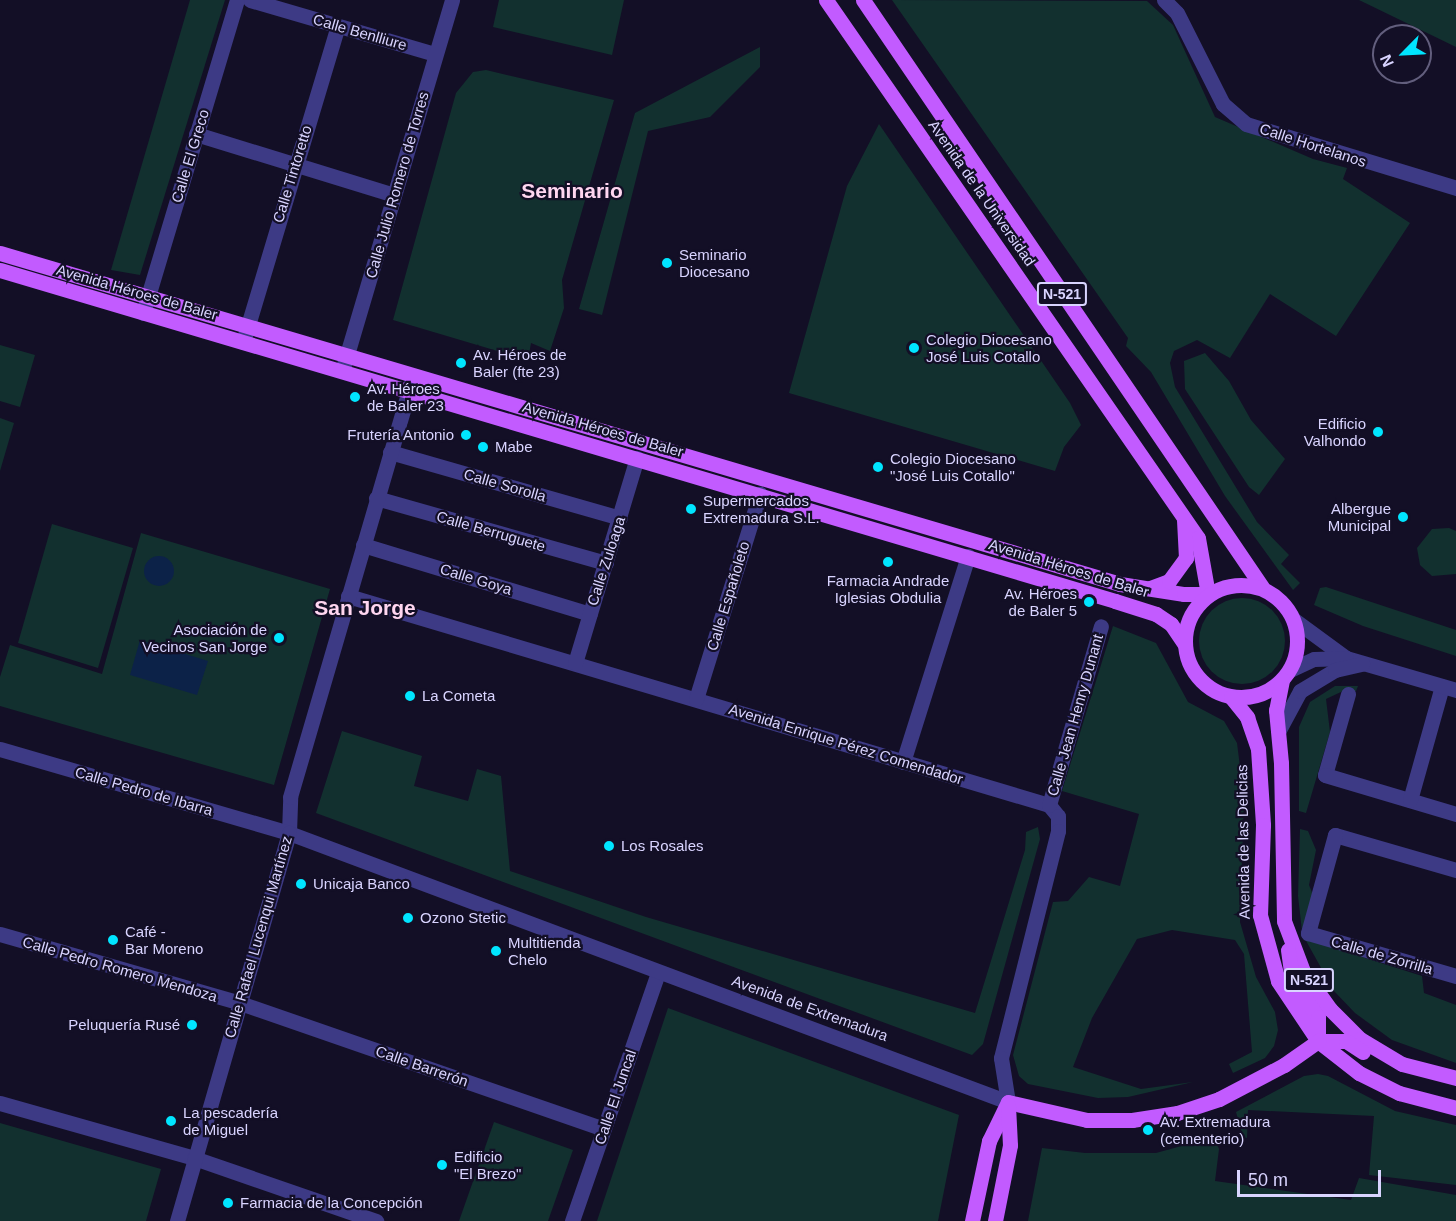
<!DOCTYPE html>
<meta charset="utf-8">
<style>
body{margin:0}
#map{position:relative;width:1456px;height:1221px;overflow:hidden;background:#130f26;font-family:Helvetica,sans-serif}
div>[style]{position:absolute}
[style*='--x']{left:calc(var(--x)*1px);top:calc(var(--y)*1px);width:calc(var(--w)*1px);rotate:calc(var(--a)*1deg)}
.green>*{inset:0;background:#12302f}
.round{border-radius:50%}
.water>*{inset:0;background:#0c2248}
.minor>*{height:15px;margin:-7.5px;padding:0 7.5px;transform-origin:7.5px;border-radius:7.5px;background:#3d3a85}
.tertiary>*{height:15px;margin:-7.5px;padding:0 7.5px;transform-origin:7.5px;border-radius:7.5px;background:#3d3a85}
.primary>*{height:15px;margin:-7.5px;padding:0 7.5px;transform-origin:7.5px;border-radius:7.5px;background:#c25bff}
.primary>.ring{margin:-7.5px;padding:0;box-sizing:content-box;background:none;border:15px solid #c25bff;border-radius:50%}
.dots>*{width:16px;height:16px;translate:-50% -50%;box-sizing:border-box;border:3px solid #130f26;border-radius:50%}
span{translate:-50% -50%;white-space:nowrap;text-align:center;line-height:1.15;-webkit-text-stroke:4.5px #130f26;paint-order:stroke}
.shield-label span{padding:2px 4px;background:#130f26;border:2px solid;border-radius:4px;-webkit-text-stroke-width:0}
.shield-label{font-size:14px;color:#d9d4ff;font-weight:700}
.street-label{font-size:15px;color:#d9d4ff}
.poi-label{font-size:15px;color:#d9d4ff}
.left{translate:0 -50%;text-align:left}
.right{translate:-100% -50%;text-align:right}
.district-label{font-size:21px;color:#ffd6f0;font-weight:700}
.north{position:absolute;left:1372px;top:24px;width:60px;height:60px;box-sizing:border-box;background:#130f26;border:2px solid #625e7d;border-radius:50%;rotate:246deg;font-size:16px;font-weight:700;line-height:24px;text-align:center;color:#d9d4ff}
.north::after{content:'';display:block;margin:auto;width:21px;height:27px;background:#00e5ff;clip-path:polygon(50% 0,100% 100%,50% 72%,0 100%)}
.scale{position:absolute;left:1237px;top:1170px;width:144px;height:27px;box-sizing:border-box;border:3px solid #d9d4ff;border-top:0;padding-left:8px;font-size:18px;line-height:21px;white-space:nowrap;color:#d9d4ff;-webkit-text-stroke:4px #130f26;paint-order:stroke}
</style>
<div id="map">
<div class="green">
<div style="clip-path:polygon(190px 0,225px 0,140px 275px,111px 270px)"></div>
<div style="clip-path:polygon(499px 0,624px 0,612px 55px,493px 27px)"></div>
<div style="clip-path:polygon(892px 0,1147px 1px,1173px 25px,1215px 117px,1313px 159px,1347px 168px,1343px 179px,1410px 223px,1336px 336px,1270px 294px,1230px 358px,1197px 340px,1174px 351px,1170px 363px,1175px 387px,1257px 522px,1289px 555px,1281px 564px,1300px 583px,1293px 590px,1225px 496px,1151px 372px,1126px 346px,1128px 338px)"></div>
<div style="clip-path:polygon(1359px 0,1456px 0,1456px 47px)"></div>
<div style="clip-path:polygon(760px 47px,760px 67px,710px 117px,648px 131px,602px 315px,579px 309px,635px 113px)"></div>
<div style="clip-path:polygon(486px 70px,614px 100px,562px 280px,564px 308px,550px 351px,531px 343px,528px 360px,393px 320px,456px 93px,473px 72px)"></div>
<div style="clip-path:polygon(879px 124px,1070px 403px,1081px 425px,1064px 447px,1055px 471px,789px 393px,847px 186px)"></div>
<div style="clip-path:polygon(0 345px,35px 355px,20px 407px,0 401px)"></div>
<div style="clip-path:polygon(1205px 353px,1229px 381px,1251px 420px,1285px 459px,1259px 495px,1249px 487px,1185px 389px,1184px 361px)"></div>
<div style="clip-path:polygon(0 418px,14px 423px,0 471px)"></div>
<div style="clip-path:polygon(52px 524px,133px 548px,98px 668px,18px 643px)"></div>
<div style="clip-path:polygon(1449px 528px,1456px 531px,1456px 574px,1432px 576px,1420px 565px,1417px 548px,1432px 529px)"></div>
<div style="clip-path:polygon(141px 533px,330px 589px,274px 785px,0 706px,0 677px,10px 645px,102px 674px)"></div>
<div style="clip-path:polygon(1326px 587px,1456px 630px,1456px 656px,1363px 626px,1314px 605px,1320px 588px)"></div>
<div class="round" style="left:1199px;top:598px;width:86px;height:86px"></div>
<div style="clip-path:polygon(1113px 626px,1156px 643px,1188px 702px,1224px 721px,1237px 743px,1244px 799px,1240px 922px,1256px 977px,1275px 1012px,1278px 1030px,1274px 1046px,1265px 1058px,1233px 1073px,1229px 1064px,1252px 1052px,1244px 954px,1235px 940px,1172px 930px,1137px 939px,1092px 1018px,1073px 1067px,1141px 1089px,1193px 1082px,1128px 1097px,1098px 1098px,1028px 1084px,1019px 1076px,1013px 1055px,1053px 902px,1068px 901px,1089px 877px,1120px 886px,1139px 814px,1062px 791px)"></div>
<div style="clip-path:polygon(1335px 686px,1358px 686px,1356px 691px,1343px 691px,1326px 699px,1330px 732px,1306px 813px,1299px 811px,1299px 727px,1310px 702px)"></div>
<div style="clip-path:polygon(342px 731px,422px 756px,414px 786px,468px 801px,477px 769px,501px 776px,510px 871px,646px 917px,975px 1013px,1025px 850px,1026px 832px,1038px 827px,1040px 839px,983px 1044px,972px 1055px,316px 813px)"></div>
<div style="clip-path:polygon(1300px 829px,1308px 831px,1316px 850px,1309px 885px,1313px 895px,1302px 931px,1298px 896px)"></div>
<div style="clip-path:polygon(1305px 939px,1422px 976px,1424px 993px,1456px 1005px,1456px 1063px,1392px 1040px,1355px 1013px,1334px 991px)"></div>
<div style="clip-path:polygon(668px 1008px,959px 1115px,938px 1221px,597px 1221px)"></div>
<div style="clip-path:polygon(1318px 1074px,1328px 1076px,1395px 1111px,1456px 1125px,1456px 1185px,1369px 1175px,1374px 1116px,1248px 1110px,1247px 1138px,1243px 1137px,1236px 1112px,1304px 1076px)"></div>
<div style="clip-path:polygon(494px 1122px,573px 1150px,548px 1221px,459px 1221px)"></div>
<div style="clip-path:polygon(0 1123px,161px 1169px,146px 1221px,0 1221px)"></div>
<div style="clip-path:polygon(1214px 1137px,1219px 1149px,1215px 1181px,1351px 1200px,1359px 1178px,1456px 1195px,1456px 1221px,1028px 1221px,1042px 1148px,1085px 1153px,1156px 1153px)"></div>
</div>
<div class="water">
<div class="round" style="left:144px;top:556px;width:30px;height:30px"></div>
<div style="clip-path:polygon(140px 640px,208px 661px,197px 695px,130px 675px)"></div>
</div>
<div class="minor">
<div style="--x:250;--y:0;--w:193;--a:16.3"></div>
<div style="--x:1164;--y:0;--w:18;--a:45"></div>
<div style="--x:1177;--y:13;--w:102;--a:63.2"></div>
<div style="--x:1223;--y:104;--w:30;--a:41"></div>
<div style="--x:1246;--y:124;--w:220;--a:16.9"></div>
<div style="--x:196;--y:134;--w:207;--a:17.1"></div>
<div style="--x:143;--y:313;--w:327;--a:-73.3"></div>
<div style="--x:243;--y:342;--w:330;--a:-73.3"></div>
<div style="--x:343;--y:368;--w:384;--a:-73.5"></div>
<div style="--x:390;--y:452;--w:239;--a:16"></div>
<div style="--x:376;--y:498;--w:239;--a:15.8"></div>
<div style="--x:363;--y:545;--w:237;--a:16.9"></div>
<div style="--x:348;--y:596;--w:731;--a:16.6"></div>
<div style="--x:1049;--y:805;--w:14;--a:51"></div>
<div style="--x:1058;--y:816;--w:15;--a:90"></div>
<div style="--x:1058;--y:831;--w:234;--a:104.1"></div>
<div style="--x:1001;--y:1058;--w:45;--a:81"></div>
<div style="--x:575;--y:663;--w:214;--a:-73.2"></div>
<div style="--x:1348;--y:694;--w:84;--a:105.9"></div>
<div style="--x:1325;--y:775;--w:137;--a:16.6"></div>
<div style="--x:696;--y:699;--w:215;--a:-72.7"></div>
<div style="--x:903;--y:762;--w:216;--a:-72.5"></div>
<div style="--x:1410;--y:800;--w:118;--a:-74.3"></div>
<div style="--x:1049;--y:805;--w:186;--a:-73.8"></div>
<div style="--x:289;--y:833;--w:36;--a:-88"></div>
<div style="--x:290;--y:797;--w:435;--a:-73.7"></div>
<div style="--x:1456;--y:870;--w:126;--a:-163.9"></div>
<div style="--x:1335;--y:835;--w:102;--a:105.4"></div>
<div style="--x:1308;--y:933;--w:154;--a:16.2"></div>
<div style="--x:0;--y:934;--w:250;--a:16"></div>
<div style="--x:240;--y:1003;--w:384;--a:19.1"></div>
<div style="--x:0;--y:1103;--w:202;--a:15.8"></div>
<div style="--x:194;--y:1158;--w:193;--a:19.1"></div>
<div style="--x:572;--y:1221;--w:263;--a:-70.9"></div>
</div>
<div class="tertiary">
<div style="--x:1293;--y:619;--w:66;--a:36.3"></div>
<div style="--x:1346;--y:658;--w:115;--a:16.2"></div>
<div style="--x:1290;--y:670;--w:26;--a:-25"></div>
<div style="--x:1314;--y:659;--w:32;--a:-2"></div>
<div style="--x:1279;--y:730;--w:44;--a:-61.7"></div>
<div style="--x:1300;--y:691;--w:41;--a:-31"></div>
<div style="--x:1335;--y:670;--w:28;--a:-13"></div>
<div style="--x:0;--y:749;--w:301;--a:16.2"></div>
<div style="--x:289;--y:833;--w:768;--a:20.51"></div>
<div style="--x:177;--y:1221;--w:404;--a:-73.9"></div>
</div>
<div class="primary">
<div style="--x:826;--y:0;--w:654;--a:55.34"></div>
<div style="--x:1198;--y:538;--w:57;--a:79.9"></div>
<div style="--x:863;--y:0;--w:710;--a:55.79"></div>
<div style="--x:0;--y:253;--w:1168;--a:16.46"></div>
<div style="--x:1120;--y:584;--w:65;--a:8.9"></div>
<div style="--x:1184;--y:594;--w:24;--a:0"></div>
<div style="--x:0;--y:270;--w:1163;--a:16.53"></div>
<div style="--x:1115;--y:601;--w:43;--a:17.6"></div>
<div style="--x:1156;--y:614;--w:18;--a:34"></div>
<div style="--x:1171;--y:624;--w:23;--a:56"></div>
<div class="ring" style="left:1185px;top:585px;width:97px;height:97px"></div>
<div style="--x:1150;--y:588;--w:20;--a:-20"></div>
<div style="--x:1169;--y:581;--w:29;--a:-54"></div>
<div style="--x:1186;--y:558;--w:38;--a:-93"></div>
<div style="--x:1282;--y:680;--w:31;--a:101"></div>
<div style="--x:1276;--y:710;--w:53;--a:84.6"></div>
<div style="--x:1281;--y:763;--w:158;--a:88.9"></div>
<div style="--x:1284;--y:921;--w:53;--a:69.2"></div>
<div style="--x:1303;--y:971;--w:47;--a:54.6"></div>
<div style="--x:1330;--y:1009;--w:42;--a:45"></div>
<div style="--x:1360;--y:1039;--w:49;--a:30.8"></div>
<div style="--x:1402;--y:1064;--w:56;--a:14.5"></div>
<div style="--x:1231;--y:697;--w:26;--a:51"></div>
<div style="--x:1247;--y:717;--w:34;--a:71"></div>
<div style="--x:1258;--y:749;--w:76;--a:86.2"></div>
<div style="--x:1263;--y:825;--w:90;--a:91.9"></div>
<div style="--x:1260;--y:915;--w:68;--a:74.7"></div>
<div style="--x:1278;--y:981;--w:72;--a:56.3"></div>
<div style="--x:1318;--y:1041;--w:52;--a:38"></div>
<div style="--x:1359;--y:1073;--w:45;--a:26.6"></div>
<div style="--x:1399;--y:1093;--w:59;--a:14.7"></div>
<div style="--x:1288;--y:950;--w:28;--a:82"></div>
<div style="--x:1292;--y:978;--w:47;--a:56.3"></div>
<div style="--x:1318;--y:1017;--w:24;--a:90"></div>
<div style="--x:1318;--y:1041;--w:28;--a:0"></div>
<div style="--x:1346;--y:1041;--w:20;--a:33"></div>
<div style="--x:1008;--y:1102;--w:81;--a:12.8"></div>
<div style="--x:1087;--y:1120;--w:45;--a:0"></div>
<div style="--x:1132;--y:1120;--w:46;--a:-8.8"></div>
<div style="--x:1177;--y:1113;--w:44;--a:-18.4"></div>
<div style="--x:1219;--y:1099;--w:73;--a:-27.6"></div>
<div style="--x:1284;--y:1065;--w:42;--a:-35.2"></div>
<div style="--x:972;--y:1221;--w:82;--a:-78"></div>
<div style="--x:989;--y:1141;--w:43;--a:-64"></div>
<div style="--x:995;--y:1221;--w:77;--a:-78.8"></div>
<div style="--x:1010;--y:1145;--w:40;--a:-92.9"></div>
</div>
<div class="dots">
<div style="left:667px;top:263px;background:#00e5ff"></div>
<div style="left:914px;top:348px;background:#00e5ff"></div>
<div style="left:461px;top:363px;background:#00e5ff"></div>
<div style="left:355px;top:397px;background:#00e5ff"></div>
<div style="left:1378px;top:432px;background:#00e5ff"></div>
<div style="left:466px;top:435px;background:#00e5ff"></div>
<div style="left:483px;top:447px;background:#00e5ff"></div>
<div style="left:878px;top:467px;background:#00e5ff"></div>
<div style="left:691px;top:509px;background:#00e5ff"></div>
<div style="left:1403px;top:517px;background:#00e5ff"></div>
<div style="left:888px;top:562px;background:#00e5ff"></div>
<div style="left:1089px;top:602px;background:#00e5ff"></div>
<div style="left:279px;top:638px;background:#00e5ff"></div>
<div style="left:410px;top:696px;background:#00e5ff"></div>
<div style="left:609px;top:846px;background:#00e5ff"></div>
<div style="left:301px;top:884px;background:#00e5ff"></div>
<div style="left:408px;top:918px;background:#00e5ff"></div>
<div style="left:113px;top:940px;background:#00e5ff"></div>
<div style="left:496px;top:951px;background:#00e5ff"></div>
<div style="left:192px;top:1025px;background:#00e5ff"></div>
<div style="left:171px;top:1121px;background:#00e5ff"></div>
<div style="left:1148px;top:1130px;background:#00e5ff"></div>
<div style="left:442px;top:1165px;background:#00e5ff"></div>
<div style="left:228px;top:1203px;background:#00e5ff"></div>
</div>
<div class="shield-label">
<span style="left:1062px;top:294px">N-521</span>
<span style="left:1309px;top:980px">N-521</span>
</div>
<div class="street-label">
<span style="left:360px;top:32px;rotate:16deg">Calle Benlliure</span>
<span style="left:1313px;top:145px;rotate:18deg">Calle Hortelanos</span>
<span style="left:190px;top:156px;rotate:-73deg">Calle El Greco</span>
<span style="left:292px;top:174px;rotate:-73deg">Calle Tintoretto</span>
<span style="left:397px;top:185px;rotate:-74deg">Calle Julio Romero de Torres</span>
<span style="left:982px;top:193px;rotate:55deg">Avenida de la Universidad</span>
<span style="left:137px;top:292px;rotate:16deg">Avenida Héroes de Baler</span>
<span style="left:603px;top:429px;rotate:16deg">Avenida Héroes de Baler</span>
<span style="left:505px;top:485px;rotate:16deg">Calle Sorolla</span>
<span style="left:491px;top:531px;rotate:16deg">Calle Berruguete</span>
<span style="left:606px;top:561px;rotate:-72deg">Calle Zuloaga</span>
<span style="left:1069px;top:568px;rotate:17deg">Avenida Héroes de Baler</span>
<span style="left:476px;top:579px;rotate:17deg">Calle Goya</span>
<span style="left:728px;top:596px;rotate:-73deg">Calle Españoleto</span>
<span style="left:1075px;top:715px;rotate:-74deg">Calle Jean Henry Dunant</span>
<span style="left:846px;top:744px;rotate:17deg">Avenida Enrique Pérez Comendador</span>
<span style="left:144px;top:791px;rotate:16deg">Calle Pedro de Ibarra</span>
<span style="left:1243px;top:842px;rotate:-91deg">Avenida de las Delicias</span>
<span style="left:258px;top:937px;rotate:-74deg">Calle Rafael Lucenqui Martínez</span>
<span style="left:1382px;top:955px;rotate:16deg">Calle de Zorrilla</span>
<span style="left:120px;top:969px;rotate:16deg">Calle Pedro Romero Mendoza</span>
<span style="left:810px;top:1008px;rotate:20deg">Avenida de Extremadura</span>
<span style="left:422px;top:1066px;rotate:19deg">Calle Barrerón</span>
<span style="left:615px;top:1097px;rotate:-71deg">Calle El Juncal</span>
</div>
<div class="poi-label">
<span class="left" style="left:679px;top:263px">Seminario<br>Diocesano</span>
<span class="left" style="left:926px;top:348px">Colegio Diocesano<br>José Luis Cotallo</span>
<span class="left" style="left:473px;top:363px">Av. Héroes de<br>Baler (fte 23)</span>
<span class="left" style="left:367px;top:397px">Av. Héroes<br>de Baler 23</span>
<span class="right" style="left:1366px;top:432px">Edificio<br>Valhondo</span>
<span class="right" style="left:454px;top:435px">Frutería Antonio</span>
<span class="left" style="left:495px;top:447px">Mabe</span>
<span class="left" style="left:890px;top:467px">Colegio Diocesano<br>"José Luis Cotallo"</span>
<span class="left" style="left:703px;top:509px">Supermercados<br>Extremadura S.L.</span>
<span class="right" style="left:1391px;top:517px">Albergue<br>Municipal</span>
<span style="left:888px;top:589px">Farmacia Andrade<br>Iglesias Obdulia</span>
<span class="right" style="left:1077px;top:602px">Av. Héroes<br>de Baler 5</span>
<span class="right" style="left:267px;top:638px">Asociación de<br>Vecinos San Jorge</span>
<span class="left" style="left:422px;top:696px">La Cometa</span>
<span class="left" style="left:621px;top:846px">Los Rosales</span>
<span class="left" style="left:313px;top:884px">Unicaja Banco</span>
<span class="left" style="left:420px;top:918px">Ozono Stetic</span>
<span class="left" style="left:125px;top:940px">Café -<br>Bar Moreno</span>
<span class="left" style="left:508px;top:951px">Multitienda<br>Chelo</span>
<span class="right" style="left:180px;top:1025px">Peluquería Rusé</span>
<span class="left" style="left:183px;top:1121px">La pescadería<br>de Miguel</span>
<span class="left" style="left:1160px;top:1130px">Av. Extremadura<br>(cementerio)</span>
<span class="left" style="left:454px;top:1165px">Edificio<br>"El Brezo"</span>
<span class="left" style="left:240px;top:1203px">Farmacia de la Concepción</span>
</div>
<div class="district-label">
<span style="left:572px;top:191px">Seminario</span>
<span style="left:365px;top:608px">San Jorge</span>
</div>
<div class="north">N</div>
<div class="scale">50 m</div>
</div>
